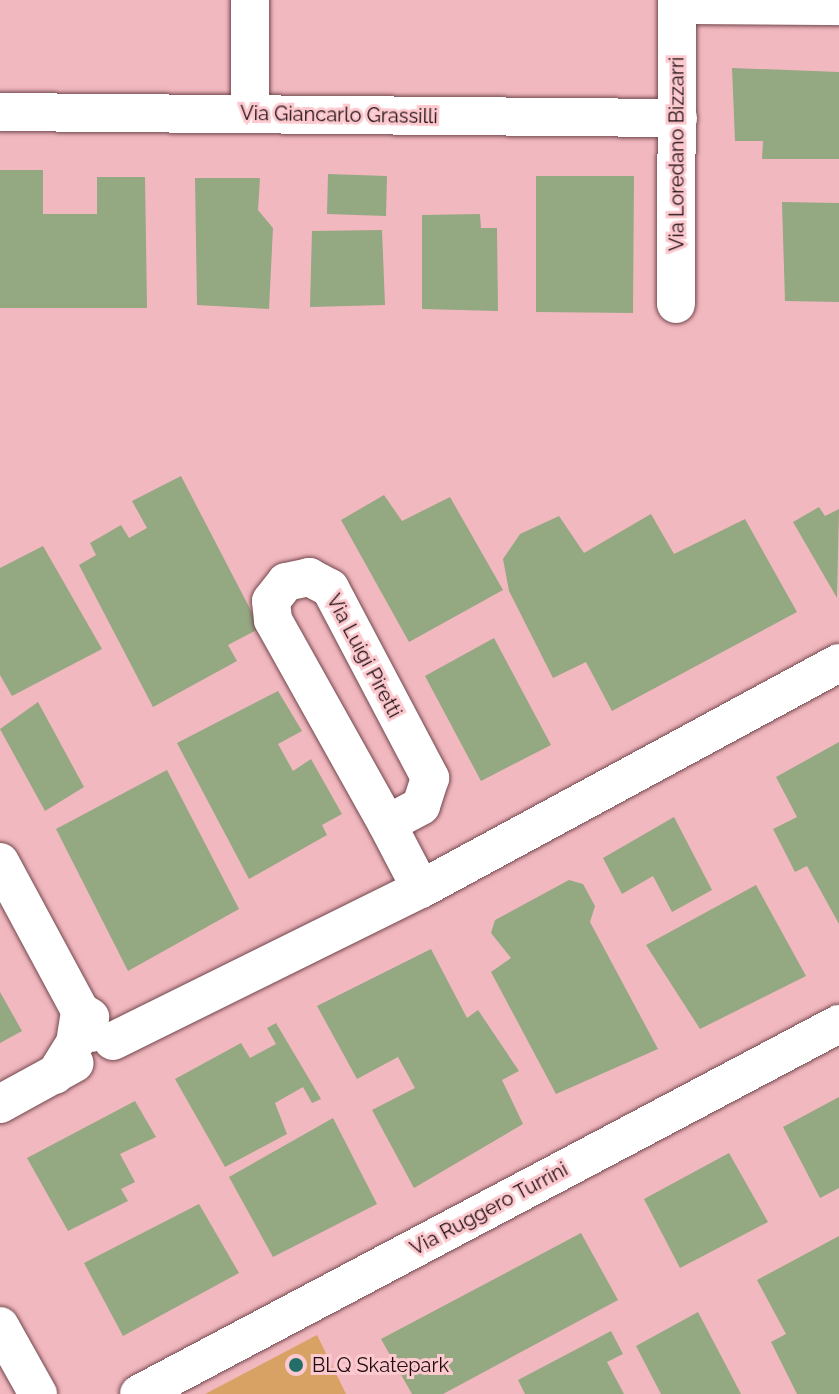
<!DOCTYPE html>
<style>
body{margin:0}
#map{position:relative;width:839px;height:1394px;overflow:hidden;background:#fcc9cf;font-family:Raleway,sans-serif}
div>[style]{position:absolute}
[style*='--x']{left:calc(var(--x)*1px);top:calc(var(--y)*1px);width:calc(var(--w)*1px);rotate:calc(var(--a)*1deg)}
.built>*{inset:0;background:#f2b8bf}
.green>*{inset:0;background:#d7a264}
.building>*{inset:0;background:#94a882}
.roads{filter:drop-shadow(0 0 2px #71474d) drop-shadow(0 0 2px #71474d)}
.minor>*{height:38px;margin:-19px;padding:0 19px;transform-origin:19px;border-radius:19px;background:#fff}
.dots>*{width:22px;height:22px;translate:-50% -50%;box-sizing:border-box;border:4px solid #fcc9cf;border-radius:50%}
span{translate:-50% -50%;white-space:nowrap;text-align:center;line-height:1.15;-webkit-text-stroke:6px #fcc9cf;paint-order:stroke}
.street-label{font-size:20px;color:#1e0d10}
.poi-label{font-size:20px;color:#1e0d10}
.left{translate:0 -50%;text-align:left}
</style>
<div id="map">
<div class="built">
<div style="clip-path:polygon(0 0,839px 0,839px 1394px,0 1394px)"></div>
</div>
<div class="green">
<div style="clip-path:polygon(317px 1335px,346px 1394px,205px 1394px)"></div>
</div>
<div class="building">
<div style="clip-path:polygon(732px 68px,839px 72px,839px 159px,762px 159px,763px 141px,735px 141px)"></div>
<div style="clip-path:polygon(0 170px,43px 170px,43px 214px,97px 214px,97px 177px,145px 177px,147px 308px,0 308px)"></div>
<div style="clip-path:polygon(328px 174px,387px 176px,386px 216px,327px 214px)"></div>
<div style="clip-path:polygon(536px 176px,634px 176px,633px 313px,536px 312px)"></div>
<div style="clip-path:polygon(195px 178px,260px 178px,258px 210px,273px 228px,269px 309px,197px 305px)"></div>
<div style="clip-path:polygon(782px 202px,839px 203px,839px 302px,785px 301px)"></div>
<div style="clip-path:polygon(480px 214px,481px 228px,497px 228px,498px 311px,422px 309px,422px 215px)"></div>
<div style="clip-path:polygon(382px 230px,385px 305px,310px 307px,312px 231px)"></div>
<div style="clip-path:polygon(181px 476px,260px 628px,228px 645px,237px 661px,153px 707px,79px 565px,96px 555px,90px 543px,121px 525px,129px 538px,147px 528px,132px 501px)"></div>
<div style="clip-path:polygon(384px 495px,402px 521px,450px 497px,503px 590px,409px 642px,341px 520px)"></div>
<div style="clip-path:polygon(819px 507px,825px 516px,839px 509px,837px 598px,793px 522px)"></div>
<div style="clip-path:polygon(651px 514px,674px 554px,745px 519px,797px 612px,612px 711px,586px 662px,553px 678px,509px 591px,503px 559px,520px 534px,559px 516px,584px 553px)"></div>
<div style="clip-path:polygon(43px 546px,102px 649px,12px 696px,0 675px,0 568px)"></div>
<div style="clip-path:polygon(494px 638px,551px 745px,481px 781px,425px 676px)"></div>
<div style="clip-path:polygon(278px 691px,302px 731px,278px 744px,293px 771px,311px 759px,342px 814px,322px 825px,327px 835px,249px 879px,177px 743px)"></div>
<div style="clip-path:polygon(38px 702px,84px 787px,45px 811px,0 729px)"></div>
<div style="clip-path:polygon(839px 742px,839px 924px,807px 866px,795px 872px,773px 829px,797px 817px,776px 777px)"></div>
<div style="clip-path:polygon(167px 770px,239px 909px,128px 971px,56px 829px)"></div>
<div style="clip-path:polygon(674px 817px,712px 890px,672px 912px,653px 876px,622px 894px,603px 858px)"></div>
<div style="clip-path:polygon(569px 880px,583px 884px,595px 906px,590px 922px,658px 1049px,556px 1094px,491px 972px,511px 958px,491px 933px,495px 920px)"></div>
<div style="clip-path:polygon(756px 885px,806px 976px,700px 1029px,646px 945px)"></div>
<div style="clip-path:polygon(431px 949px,467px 1018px,478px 1010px,519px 1071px,502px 1080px,523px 1124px,414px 1188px,372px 1110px,415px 1088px,398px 1057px,357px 1079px,317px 1006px)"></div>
<div style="clip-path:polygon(0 992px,22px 1031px,0 1043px)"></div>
<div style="clip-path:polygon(276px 1023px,321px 1099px,312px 1103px,303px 1087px,275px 1103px,287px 1134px,225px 1167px,175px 1079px,241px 1043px,250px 1058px,276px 1044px,267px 1028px)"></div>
<div style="clip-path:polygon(839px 1097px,839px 1188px,820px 1198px,783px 1127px)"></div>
<div style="clip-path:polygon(135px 1101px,156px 1137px,120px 1154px,135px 1182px,121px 1189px,128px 1201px,68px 1231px,27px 1158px)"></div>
<div style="clip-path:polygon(333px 1118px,377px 1204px,273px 1257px,229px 1177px)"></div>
<div style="clip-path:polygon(729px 1153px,768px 1222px,680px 1268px,644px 1199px)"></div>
<div style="clip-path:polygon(199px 1204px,239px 1273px,123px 1336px,84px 1263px)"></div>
<div style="clip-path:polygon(581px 1233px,618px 1300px,443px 1394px,412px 1394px,381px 1339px)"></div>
<div style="clip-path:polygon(839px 1236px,839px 1394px,797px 1394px,771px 1342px,786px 1334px,757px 1280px)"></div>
<div style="clip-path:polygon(698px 1312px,741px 1394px,661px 1394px,636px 1346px)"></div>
<div style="clip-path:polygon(611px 1331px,623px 1354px,607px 1362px,624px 1394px,525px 1394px,518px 1380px)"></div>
</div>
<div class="roads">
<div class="minor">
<div style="--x:677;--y:5;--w:162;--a:0.4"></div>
<div style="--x:0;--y:112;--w:678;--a:0.51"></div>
<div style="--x:250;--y:114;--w:114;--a:-90"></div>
<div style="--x:676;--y:304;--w:304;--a:-89.8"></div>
<div style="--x:387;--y:824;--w:234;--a:-119.2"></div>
<div style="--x:273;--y:620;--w:19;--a:-96"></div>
<div style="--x:271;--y:601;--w:24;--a:-52"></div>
<div style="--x:286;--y:582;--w:24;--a:-12"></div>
<div style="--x:309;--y:577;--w:24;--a:28"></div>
<div style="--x:330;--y:588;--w:215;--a:62.2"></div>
<div style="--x:430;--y:778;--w:29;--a:108"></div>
<div style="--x:421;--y:806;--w:38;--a:152"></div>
<div style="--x:387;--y:824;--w:73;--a:62.4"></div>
<div style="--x:0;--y:862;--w:194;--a:61.7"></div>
<div style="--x:113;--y:1041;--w:343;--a:-26.3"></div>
<div style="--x:421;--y:889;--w:475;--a:-28.4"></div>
<div style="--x:55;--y:1075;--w:38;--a:-58"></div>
<div style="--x:75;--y:1043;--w:32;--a:-81"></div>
<div style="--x:80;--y:1011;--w:12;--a:31"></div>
<div style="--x:0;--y:1104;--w:85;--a:-28.7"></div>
<div style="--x:0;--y:1326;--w:78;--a:60.8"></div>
<div style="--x:139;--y:1394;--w:792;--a:-27.86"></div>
</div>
</div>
<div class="dots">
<div style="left:296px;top:1365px;background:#246e6a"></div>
</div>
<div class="street-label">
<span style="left:339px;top:115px;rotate:1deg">Via Giancarlo Grassilli</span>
<span style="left:677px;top:154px;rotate:-90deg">Via Loredano Bizzarri</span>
<span style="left:364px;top:656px;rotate:62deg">Via Luigi Piretti</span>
<span style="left:489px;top:1209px;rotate:-28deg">Via Ruggero Turrini</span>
</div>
<div class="poi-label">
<span class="left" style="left:312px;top:1365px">BLQ Skatepark</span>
</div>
</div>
